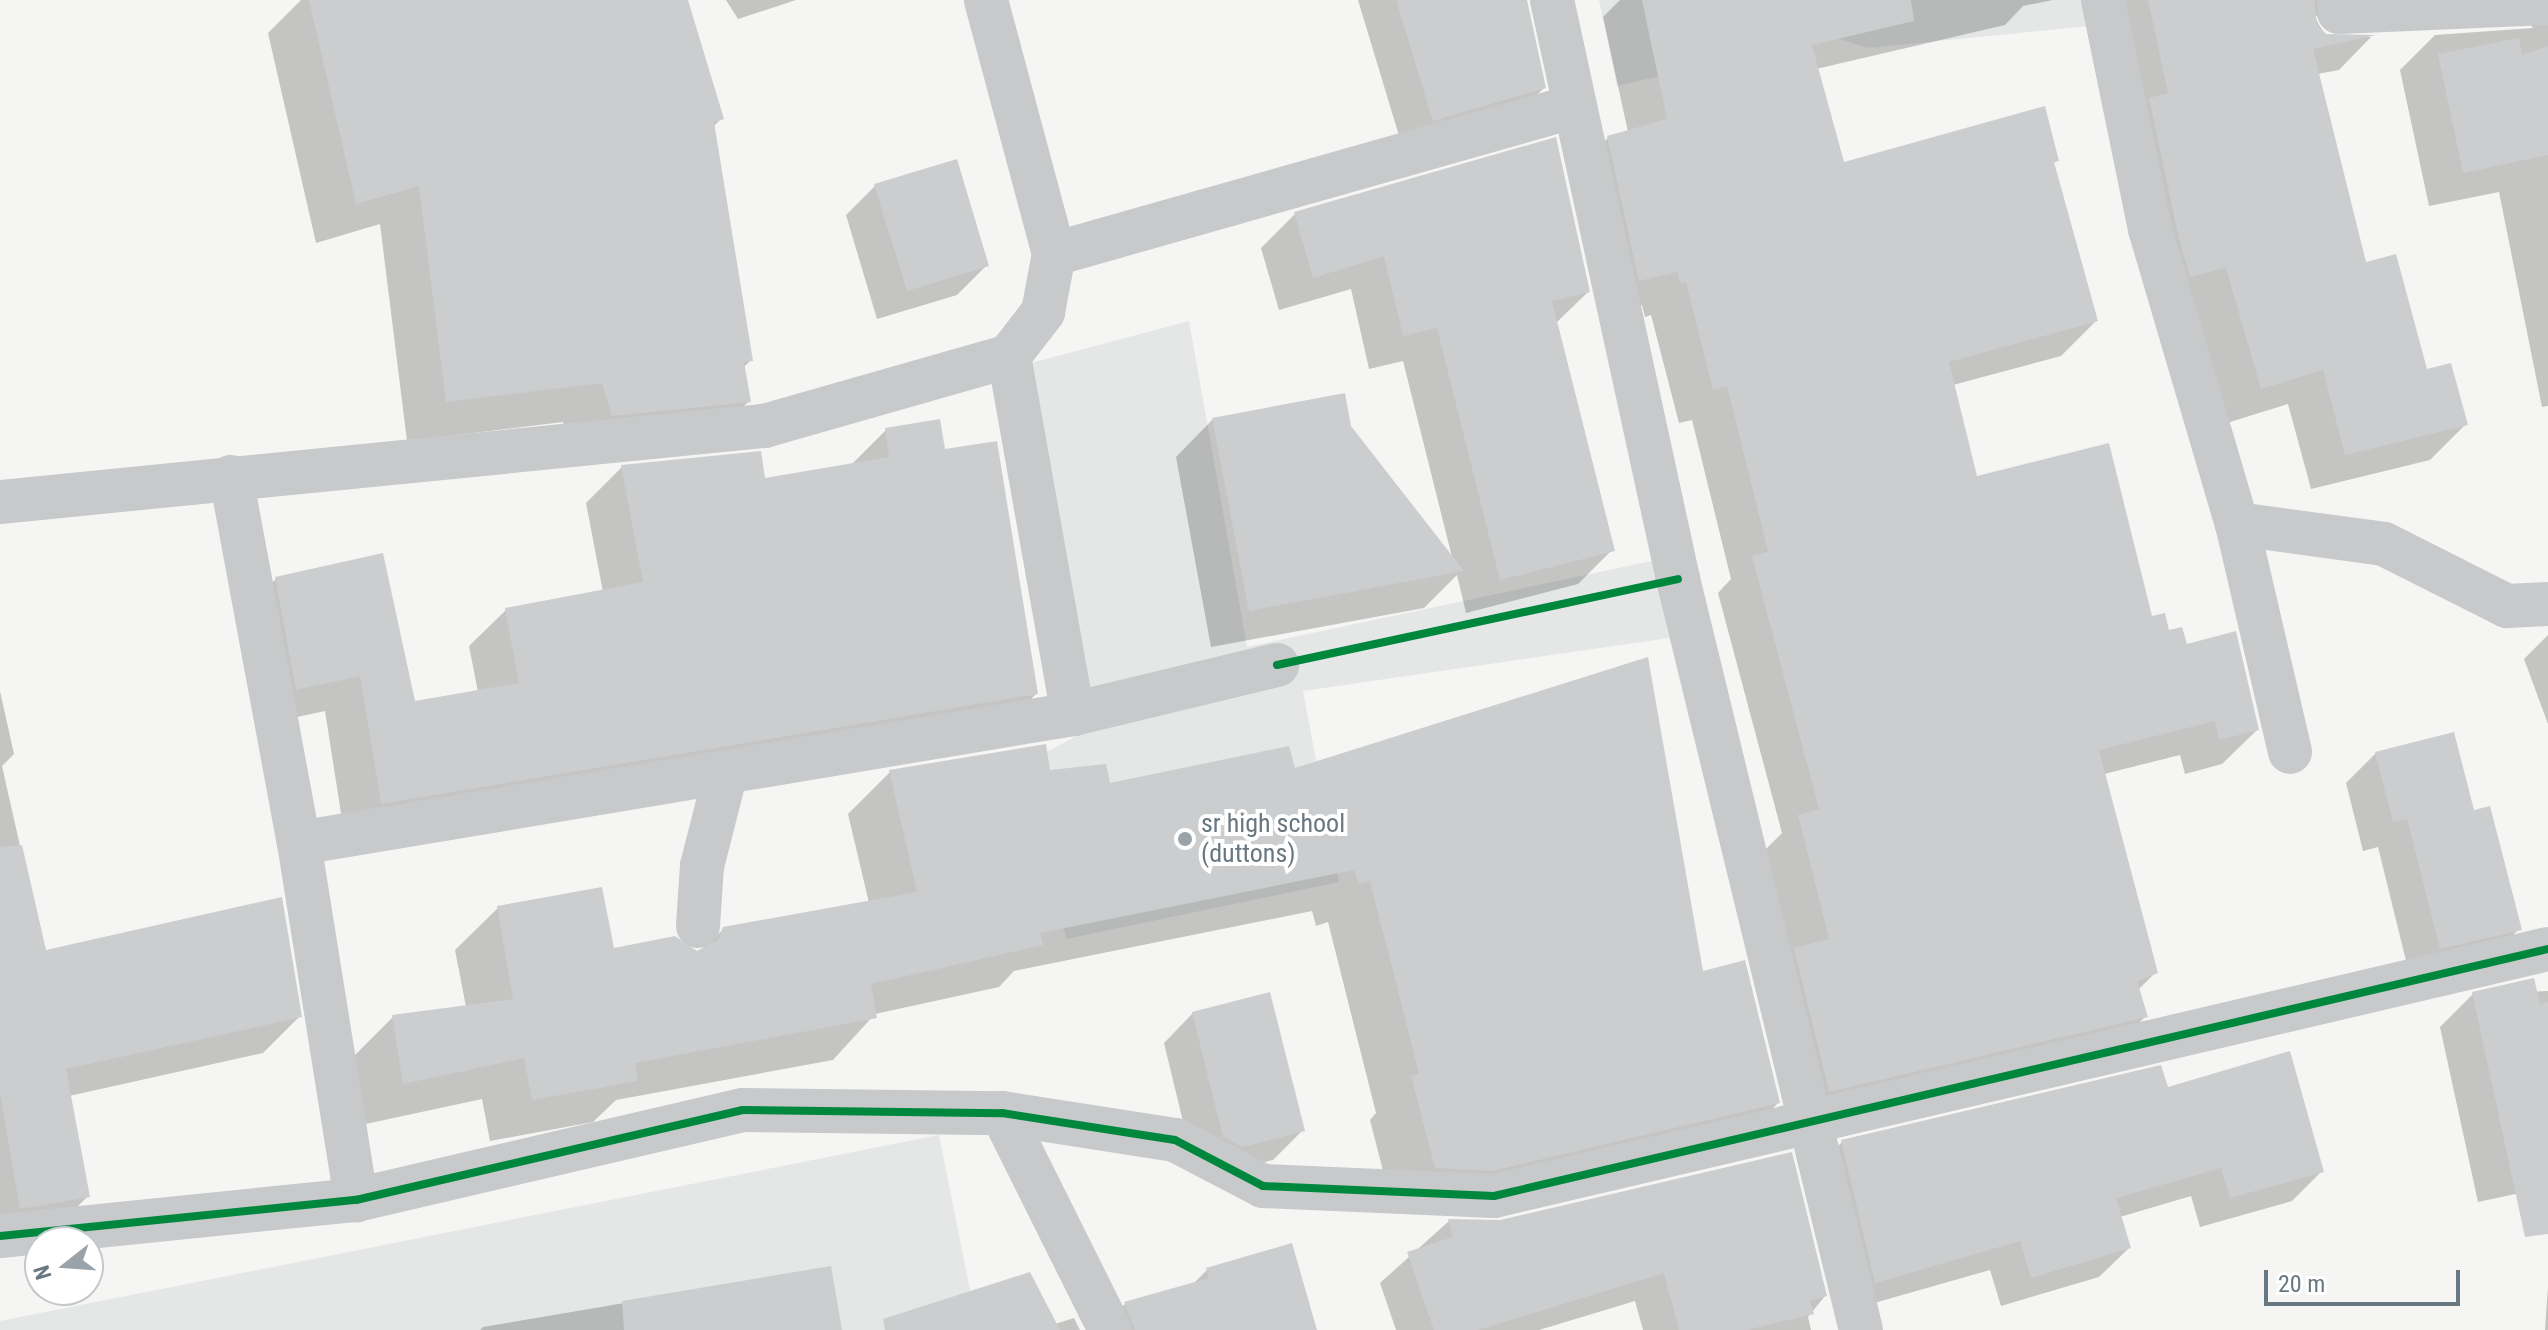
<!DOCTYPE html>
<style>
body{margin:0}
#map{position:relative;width:2548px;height:1330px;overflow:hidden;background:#f5f5f4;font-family:"Roboto Condensed",sans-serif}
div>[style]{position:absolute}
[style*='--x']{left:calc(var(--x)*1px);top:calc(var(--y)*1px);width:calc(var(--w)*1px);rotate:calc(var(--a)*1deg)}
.built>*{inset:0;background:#e5e6e6}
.shadow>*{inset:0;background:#0003}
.building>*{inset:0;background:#cccdce}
.street>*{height:44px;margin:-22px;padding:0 22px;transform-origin:22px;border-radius:22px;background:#c7c9ca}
.cycleway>*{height:8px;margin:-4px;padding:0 4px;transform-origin:4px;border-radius:4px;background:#00873e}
.dots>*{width:22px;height:22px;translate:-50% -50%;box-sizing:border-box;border:4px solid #fff;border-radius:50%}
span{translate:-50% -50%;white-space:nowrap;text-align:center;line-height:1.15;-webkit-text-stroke:8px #fff;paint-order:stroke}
.poi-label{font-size:26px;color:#687780}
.left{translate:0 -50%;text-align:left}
.north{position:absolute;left:24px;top:1226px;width:80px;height:80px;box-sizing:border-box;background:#fff;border:2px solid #c3c9cc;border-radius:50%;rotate:253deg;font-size:22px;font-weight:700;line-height:32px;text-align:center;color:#687780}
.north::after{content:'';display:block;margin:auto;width:28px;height:36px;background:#99a3a9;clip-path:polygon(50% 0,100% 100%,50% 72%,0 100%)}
.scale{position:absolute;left:2264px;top:1270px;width:196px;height:36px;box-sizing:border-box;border:4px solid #687780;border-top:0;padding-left:10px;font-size:24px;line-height:28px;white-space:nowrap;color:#687780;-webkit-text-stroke:6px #fff;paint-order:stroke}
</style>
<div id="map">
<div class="built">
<div style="clip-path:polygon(1599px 0,2083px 0,2089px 26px,1868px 48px,1831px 36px,1617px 86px)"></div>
<div style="clip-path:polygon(1189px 321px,1247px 647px,1656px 560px,1669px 638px,1303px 691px,1339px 882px,1066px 939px,1033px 759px,1096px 726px,1031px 363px)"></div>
<div style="clip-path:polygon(939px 1135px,978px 1330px,0 1330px,0 1321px)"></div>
</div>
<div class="shadow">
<div style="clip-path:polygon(301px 0,686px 0,722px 118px,713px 127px,751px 360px,743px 368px,749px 401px,709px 442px,572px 455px,563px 422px,407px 441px,380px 224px,316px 243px,268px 33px)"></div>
<div style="clip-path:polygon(726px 0,796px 0,738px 19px)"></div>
<div style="clip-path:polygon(1358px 0,1525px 0,1544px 88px,1514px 117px,1403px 149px)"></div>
<div style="clip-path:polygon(1620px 0,2053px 0,2023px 6px,2005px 25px,1816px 69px,1843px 164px,2057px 160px,2053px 164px,2096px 321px,2061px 356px,1953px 385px,1976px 479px,2186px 646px,2257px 730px,2222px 764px,2185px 774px,2180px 755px,2104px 774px,2156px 972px,2138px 990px,2145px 1017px,2111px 1051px,1794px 1126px,1764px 851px,1782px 833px,1718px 593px,1731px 579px,1692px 420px,1679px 423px,1651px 315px,1645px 317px,1642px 305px,1604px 314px,1573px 172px,1608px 138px,1628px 132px,1603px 17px)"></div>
<div style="clip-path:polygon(2106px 0,2548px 0,2548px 406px,2542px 407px,2499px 192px,2429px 206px,2400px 70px,2435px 35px,2533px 28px,2524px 15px,2324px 20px,2313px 14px,2325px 35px,2371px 37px,2339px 70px,2317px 74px,2364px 265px,2425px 372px,2465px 425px,2430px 460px,2311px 489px,2288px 404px,2227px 423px)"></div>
<div style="clip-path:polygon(875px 186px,987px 265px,957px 295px,877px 319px,846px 215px)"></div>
<div style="clip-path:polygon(1295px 214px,1588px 292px,1555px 324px,1612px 550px,1578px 584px,1466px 613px,1457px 575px,1424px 608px,1211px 647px,1176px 457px,1213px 419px,1349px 427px,1453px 561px,1403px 361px,1369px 369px,1351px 289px,1279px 310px,1261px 248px)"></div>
<div style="clip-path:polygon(886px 430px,943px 451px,1036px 694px,1000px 730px,345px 839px,325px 711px,260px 725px,240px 615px,276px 579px,413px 703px,478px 692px,469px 646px,506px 610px,603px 592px,586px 503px,622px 467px,764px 480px,850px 466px)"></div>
<div style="clip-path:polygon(2548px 635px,2548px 724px,2524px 659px)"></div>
<div style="clip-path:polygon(0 691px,14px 754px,2px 766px,44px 952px,299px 1017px,263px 1053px,69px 1096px,88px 1196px,52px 1232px,0 1242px)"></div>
<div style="clip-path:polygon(2376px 753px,2473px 812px,2519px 929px,2490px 958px,2410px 977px,2378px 847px,2363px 851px,2346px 783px)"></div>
<div style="clip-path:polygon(1293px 770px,1701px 974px,1778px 1103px,1736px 1145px,1393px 1210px,1370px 1120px,1376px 1113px,1328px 922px,1316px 926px,1312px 911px,1014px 971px,999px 987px,875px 1014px,833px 1060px,616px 1100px,593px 1122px,490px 1141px,482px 1099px,361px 1125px,351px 1059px,393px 1017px,466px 1007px,455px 950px,498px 908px,612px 950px,697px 953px,724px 929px,869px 903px,848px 814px,890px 772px,1049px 772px,1109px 785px)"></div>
<div style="clip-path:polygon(2548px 991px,2548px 1187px,2478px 1202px,2440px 1027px,2473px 994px)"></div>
<div style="clip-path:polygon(1193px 1013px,1303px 1130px,1273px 1160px,1211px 1175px,1194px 1167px,1164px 1043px)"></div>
<div style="clip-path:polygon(2166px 1090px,2322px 1171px,2292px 1201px,2200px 1227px,2191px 1196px,2120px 1217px,2129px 1248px,2099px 1277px,2001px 1306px,1990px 1270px,1846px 1311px,1812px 1172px,1842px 1142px)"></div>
<div style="clip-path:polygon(1449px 1221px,1825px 1296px,1808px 1317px,1811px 1330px,1643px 1330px,1635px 1301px,1539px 1330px,1396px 1330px,1380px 1283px)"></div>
<div style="clip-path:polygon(830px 1268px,840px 1330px,480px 1330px,483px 1327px)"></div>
<div style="clip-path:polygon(1207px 1270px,1315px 1330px,1099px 1330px,1125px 1304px,1192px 1285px)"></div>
<div style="clip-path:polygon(2548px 1286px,2548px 1330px,2545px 1330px)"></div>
<div style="clip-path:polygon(1074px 1318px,1080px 1330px,926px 1330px,1055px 1324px)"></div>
</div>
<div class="building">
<div style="clip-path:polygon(309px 0,688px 0,724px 119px,714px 122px,753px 361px,744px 362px,751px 402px,612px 416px,602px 383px,446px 402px,419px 186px,356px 204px)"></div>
<div style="clip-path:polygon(1396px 0,1527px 0,1546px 88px,1433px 121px)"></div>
<div style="clip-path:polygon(1642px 0,1911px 0,1914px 21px,1812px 45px,1844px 162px,2045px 106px,2059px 161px,2054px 162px,2098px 321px,1949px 362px,1977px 476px,2109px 443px,2152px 616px,2165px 613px,2169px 630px,2182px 627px,2187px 644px,2236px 631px,2259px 730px,2219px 740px,2215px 721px,2099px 750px,2158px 973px,2137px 981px,2148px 1017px,1829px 1092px,1794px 948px,1829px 939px,1798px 815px,1819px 809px,1752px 556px,1768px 552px,1727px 386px,1713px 390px,1686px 282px,1680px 283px,1677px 272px,1639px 281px,1607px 136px,1667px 119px)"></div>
<div style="clip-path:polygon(2148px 0,2314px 0,2317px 24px,2326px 34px,2376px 35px,2313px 49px,2366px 262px,2396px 254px,2427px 369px,2451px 363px,2468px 425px,2345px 455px,2323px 370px,2261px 389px,2226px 268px,2190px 277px,2179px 239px,2149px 98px,2168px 93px)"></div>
<div style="clip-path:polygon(2519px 38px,2522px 55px,2548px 46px,2548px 155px,2463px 173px,2438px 54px)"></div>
<div style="clip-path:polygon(1556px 137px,1590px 292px,1552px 301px,1615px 551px,1500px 580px,1437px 328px,1403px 336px,1384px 256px,1313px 278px,1294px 212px)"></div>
<div style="clip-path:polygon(957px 159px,989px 266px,907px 291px,874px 184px)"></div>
<div style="clip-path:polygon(1345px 393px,1351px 426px,1464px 571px,1249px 611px,1212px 418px)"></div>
<div style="clip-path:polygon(940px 419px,945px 449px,997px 441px,1038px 694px,381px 804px,360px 676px,296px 690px,275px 577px,383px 553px,415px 701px,519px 683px,505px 608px,643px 582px,621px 465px,761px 451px,765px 478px,889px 457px,885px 428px)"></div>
<div style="clip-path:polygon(1648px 657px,1703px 971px,1745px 960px,1780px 1103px,1492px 1171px,1435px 1168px,1411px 1076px,1419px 1074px,1370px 881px,1359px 884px,1354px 870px,1040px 933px,1043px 945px,871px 984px,877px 1018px,635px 1063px,638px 1081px,532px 1100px,524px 1058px,403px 1084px,392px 1015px,513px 999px,497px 906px,602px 887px,614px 948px,675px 936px,697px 951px,718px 940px,723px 927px,917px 892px,889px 770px,1046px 744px,1050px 770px,1106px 764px,1110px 783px,1289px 746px,1295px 768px)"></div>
<div style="clip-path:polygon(2454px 732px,2474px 810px,2490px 806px,2522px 930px,2440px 949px,2407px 819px,2393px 822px,2375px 752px)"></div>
<div style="clip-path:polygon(22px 845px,46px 950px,282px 897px,302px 1017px,66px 1069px,90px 1197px,20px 1209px,0 1094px,0 847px)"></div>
<div style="clip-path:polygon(2534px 978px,2540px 1004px,2548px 1002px,2548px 1234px,2525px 1237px,2472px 992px)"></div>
<div style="clip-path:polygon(1270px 992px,1305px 1131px,1242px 1147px,1223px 1137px,1192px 1012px)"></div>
<div style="clip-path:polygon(2290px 1051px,2324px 1172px,2230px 1198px,2221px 1168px,2116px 1198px,2131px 1248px,2031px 1278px,2020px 1241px,1875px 1283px,1841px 1140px,2161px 1065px,2168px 1087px)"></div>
<div style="clip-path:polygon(1792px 1152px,1827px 1296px,1810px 1301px,1814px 1314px,1747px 1330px,1679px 1330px,1664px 1273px,1478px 1330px,1434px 1330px,1407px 1252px,1453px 1237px,1448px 1219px,1500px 1220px)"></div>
<div style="clip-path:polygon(1292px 1243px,1317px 1330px,1135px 1330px,1124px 1302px,1209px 1278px,1206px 1268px)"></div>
<div style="clip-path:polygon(831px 1266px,842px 1330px,624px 1330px,622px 1301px)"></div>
<div style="clip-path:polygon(1030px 1272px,1060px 1330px,885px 1330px,883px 1319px)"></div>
</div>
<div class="street">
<div style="--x:1552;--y:0;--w:593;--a:77.72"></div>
<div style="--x:1678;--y:579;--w:773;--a:76.31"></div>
<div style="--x:2103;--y:0;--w:234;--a:78.4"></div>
<div style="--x:2150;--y:229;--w:308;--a:73.6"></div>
<div style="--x:2237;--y:524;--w:234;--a:76.9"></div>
<div style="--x:2339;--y:0;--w:12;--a:90"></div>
<div style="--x:2339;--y:12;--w:209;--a:-2.5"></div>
<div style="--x:1054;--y:254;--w:538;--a:-15.84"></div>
<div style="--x:1009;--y:356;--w:364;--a:79.9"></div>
<div style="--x:231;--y:477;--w:372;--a:79.5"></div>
<div style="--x:299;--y:843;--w:362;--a:80.9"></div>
<div style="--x:0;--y:502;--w:768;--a:-5.68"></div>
<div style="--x:764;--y:426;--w:255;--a:-15.9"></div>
<div style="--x:1009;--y:356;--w:56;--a:-52.3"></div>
<div style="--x:1043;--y:312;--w:59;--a:-79.3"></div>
<div style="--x:1054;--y:254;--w:263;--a:-105"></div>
<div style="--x:2237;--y:524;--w:148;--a:7.7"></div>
<div style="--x:2384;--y:544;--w:138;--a:26.8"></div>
<div style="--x:2507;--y:606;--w:41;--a:-2.8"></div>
<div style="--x:299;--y:843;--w:785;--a:-9.46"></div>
<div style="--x:1073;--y:714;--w:210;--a:-13.5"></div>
<div style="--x:698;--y:926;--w:60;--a:-86.2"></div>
<div style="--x:702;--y:866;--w:97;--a:-75.7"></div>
<div style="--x:1002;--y:1113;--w:242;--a:63.5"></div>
<div style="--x:0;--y:1236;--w:358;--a:-5.8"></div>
<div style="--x:356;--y:1200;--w:397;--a:-13.1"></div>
<div style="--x:743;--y:1110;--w:259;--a:0.7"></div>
<div style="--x:1002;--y:1113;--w:175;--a:8.9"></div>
<div style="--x:1175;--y:1140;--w:99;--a:27.6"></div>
<div style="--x:1263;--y:1186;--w:231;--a:2.5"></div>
<div style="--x:1494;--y:1196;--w:1083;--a:-13.19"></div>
</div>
<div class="cycleway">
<div style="--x:1277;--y:665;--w:410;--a:-12.1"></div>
<div style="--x:0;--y:1236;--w:358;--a:-5.8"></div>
<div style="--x:356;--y:1200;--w:397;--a:-13.1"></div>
<div style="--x:743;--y:1110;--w:259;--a:0.7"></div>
<div style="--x:1002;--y:1113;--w:175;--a:8.9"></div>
<div style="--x:1175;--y:1140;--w:99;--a:27.6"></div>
<div style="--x:1263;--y:1186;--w:231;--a:2.5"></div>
<div style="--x:1494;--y:1196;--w:1083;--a:-13.19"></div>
</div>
<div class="dots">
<div style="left:1185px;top:839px;background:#99a3a9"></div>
</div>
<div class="poi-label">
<span class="left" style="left:1201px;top:839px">sr high school<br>(duttons)</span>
</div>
<div class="north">N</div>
<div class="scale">20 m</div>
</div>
